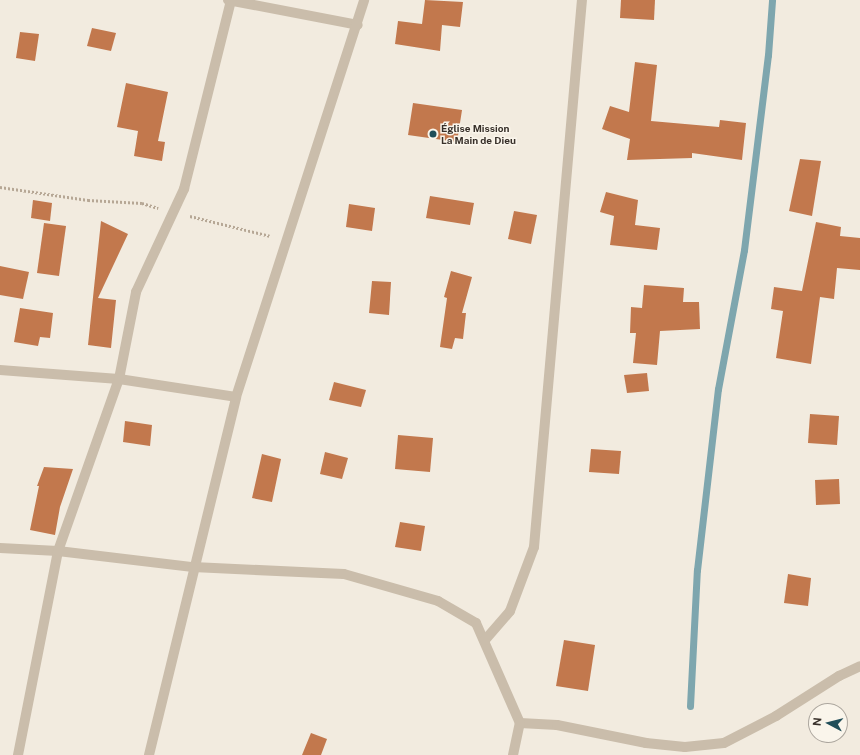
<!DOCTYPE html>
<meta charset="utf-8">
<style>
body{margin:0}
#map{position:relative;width:860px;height:755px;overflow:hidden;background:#f2ebdf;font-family:"Public Sans",sans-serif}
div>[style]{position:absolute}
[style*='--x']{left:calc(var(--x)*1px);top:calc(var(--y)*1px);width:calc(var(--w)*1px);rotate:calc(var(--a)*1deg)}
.stream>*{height:7px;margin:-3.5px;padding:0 3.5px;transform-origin:3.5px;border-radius:3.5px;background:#7ea6ae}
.building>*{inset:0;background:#c2784d}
.path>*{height:2.5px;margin-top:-1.25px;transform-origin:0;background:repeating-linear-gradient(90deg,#b6a795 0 2px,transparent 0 4px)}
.minor>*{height:10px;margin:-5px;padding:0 5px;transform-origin:5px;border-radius:5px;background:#cabdab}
.dots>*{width:11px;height:11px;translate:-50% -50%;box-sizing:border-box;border:2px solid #faf5eb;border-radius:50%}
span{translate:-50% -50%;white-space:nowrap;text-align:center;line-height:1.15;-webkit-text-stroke:3px #faf5eb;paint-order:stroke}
.poi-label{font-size:10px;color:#38302a;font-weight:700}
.left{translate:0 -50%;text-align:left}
.north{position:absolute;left:808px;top:703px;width:40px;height:40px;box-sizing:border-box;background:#faf5eb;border:1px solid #aca69e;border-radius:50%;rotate:277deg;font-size:11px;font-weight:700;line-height:16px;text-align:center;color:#38302a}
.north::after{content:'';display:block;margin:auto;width:14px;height:18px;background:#204e59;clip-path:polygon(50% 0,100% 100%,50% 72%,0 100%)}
</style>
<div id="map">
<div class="stream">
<div style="--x:690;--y:706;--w:136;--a:-87.1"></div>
<div style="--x:697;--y:570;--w:182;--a:-83.4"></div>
<div style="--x:718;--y:389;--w:141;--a:-79.4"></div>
<div style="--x:744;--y:250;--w:196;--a:-83"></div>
<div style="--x:768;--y:55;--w:55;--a:-85.8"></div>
</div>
<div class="building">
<div style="clip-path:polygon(425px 0,463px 2px,460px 27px,442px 25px,440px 51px,395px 44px,398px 21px,422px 24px)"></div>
<div style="clip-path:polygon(621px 0,655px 0,654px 20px,620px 18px)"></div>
<div style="clip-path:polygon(92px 28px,116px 33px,111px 51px,87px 46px)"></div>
<div style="clip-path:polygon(20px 32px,39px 34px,35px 61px,16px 58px)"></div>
<div style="clip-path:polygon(635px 62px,657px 65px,651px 121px,719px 127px,720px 120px,746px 123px,742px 160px,692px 153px,692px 158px,627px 160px,630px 139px,602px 129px,610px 106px,629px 112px)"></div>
<div style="clip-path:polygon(126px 83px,168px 92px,158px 141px,165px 142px,162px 161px,134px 156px,138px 131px,117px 127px)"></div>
<div style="clip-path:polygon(413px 103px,462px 110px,457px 142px,408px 135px)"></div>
<div style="clip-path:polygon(800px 159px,821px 161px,812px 216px,789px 211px)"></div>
<div style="clip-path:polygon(606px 192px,638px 200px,635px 225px,660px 228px,657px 250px,610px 245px,614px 216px,600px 212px)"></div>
<div style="clip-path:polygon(430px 196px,474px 203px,470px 225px,426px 218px)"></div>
<div style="clip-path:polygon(33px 200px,52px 203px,50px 221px,31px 218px)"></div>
<div style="clip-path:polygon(349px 204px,375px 208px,372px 231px,346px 227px)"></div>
<div style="clip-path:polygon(514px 211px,537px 215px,531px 244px,508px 239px)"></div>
<div style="clip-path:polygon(101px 221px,128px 234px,98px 298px,116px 300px,111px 348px,88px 345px)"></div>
<div style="clip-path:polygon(816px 222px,841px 227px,840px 236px,860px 238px,860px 270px,837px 268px,834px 299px,820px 297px,811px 364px,776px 358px,783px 311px,771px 309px,774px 287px,802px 291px)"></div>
<div style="clip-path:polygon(44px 223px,66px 226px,59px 276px,37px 273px)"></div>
<div style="clip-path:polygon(0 266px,29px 272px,23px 299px,0 295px)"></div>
<div style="clip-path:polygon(451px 271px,472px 277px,462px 313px,466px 313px,463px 339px,455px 338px,452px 349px,440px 347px,447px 298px,444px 297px)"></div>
<div style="clip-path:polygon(372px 281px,391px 282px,389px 315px,369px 313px)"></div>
<div style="clip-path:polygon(644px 285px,684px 288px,683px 302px,699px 302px,700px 329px,660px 331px,657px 365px,633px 363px,636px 333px,630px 333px,631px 307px,642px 308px)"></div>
<div style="clip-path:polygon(20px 308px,53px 313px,50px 338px,40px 337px,38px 346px,14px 342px)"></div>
<div style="clip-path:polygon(647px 373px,649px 391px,627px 393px,624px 375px)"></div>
<div style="clip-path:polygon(334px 382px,366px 390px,361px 407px,329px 400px)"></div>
<div style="clip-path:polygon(810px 414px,839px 416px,837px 445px,808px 443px)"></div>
<div style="clip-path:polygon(125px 421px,152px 425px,150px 446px,123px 442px)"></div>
<div style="clip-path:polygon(398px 435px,433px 438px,430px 472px,395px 469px)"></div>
<div style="clip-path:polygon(591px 449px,621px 451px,619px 474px,589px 472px)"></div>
<div style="clip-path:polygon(325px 452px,348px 458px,342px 479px,320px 474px)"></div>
<div style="clip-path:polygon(262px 454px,281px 459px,272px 502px,252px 498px)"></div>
<div style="clip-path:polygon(44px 467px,73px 469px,60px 507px,55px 535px,30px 530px,39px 486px,37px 486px)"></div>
<div style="clip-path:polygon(839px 479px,840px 504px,816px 505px,815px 480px)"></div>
<div style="clip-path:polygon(400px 522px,425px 526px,421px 551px,395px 547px)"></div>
<div style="clip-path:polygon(788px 574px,811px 578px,808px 606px,784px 603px)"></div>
<div style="clip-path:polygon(564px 640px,595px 645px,588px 691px,556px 686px)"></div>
<div style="clip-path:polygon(311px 733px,327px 739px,321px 755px,302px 755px)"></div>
</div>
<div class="path">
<div style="--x:0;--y:187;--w:89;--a:8.4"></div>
<div style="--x:88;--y:200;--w:54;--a:3.2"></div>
<div style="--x:142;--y:203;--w:17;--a:17"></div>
<div style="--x:190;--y:216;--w:82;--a:14"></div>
</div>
<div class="minor">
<div style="--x:228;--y:0;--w:132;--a:10.9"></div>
<div style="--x:0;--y:370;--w:119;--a:4.3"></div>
<div style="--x:119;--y:379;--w:118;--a:8.7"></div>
<div style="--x:0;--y:548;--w:58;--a:3"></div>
<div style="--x:58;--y:551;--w:136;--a:6.8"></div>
<div style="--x:193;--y:567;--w:151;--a:2.7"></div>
<div style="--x:344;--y:574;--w:98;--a:16"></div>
<div style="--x:438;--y:601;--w:44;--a:30.1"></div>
<div style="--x:476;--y:623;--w:109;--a:66.3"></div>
<div style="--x:520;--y:723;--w:37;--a:3"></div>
<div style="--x:557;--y:725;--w:91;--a:11.4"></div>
<div style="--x:646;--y:743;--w:39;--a:6"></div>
<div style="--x:685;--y:747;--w:39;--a:-6"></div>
<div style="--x:724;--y:743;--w:59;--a:-27.4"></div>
<div style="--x:776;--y:716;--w:75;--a:-32.4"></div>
<div style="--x:839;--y:676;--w:23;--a:-25"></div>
<div style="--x:485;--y:640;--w:38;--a:-49"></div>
<div style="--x:510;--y:611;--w:68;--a:-69.4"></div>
<div style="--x:534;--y:547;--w:549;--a:-84.99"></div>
<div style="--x:18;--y:755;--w:208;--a:-78.9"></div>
<div style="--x:58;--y:551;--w:182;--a:-70.5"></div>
<div style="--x:119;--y:379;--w:89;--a:-78.9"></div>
<div style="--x:136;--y:292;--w:114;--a:-65"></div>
<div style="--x:184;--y:189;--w:195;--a:-76"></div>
<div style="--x:149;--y:755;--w:368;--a:-76.3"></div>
<div style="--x:236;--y:397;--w:417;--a:-72.1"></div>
<div style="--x:513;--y:755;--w:33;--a:-78"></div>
</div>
<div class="dots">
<div style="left:433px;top:134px;background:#204e59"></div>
</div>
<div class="poi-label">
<span class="left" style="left:441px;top:134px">Église Mission<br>La Main de Dieu</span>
</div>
<div class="north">N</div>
</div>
